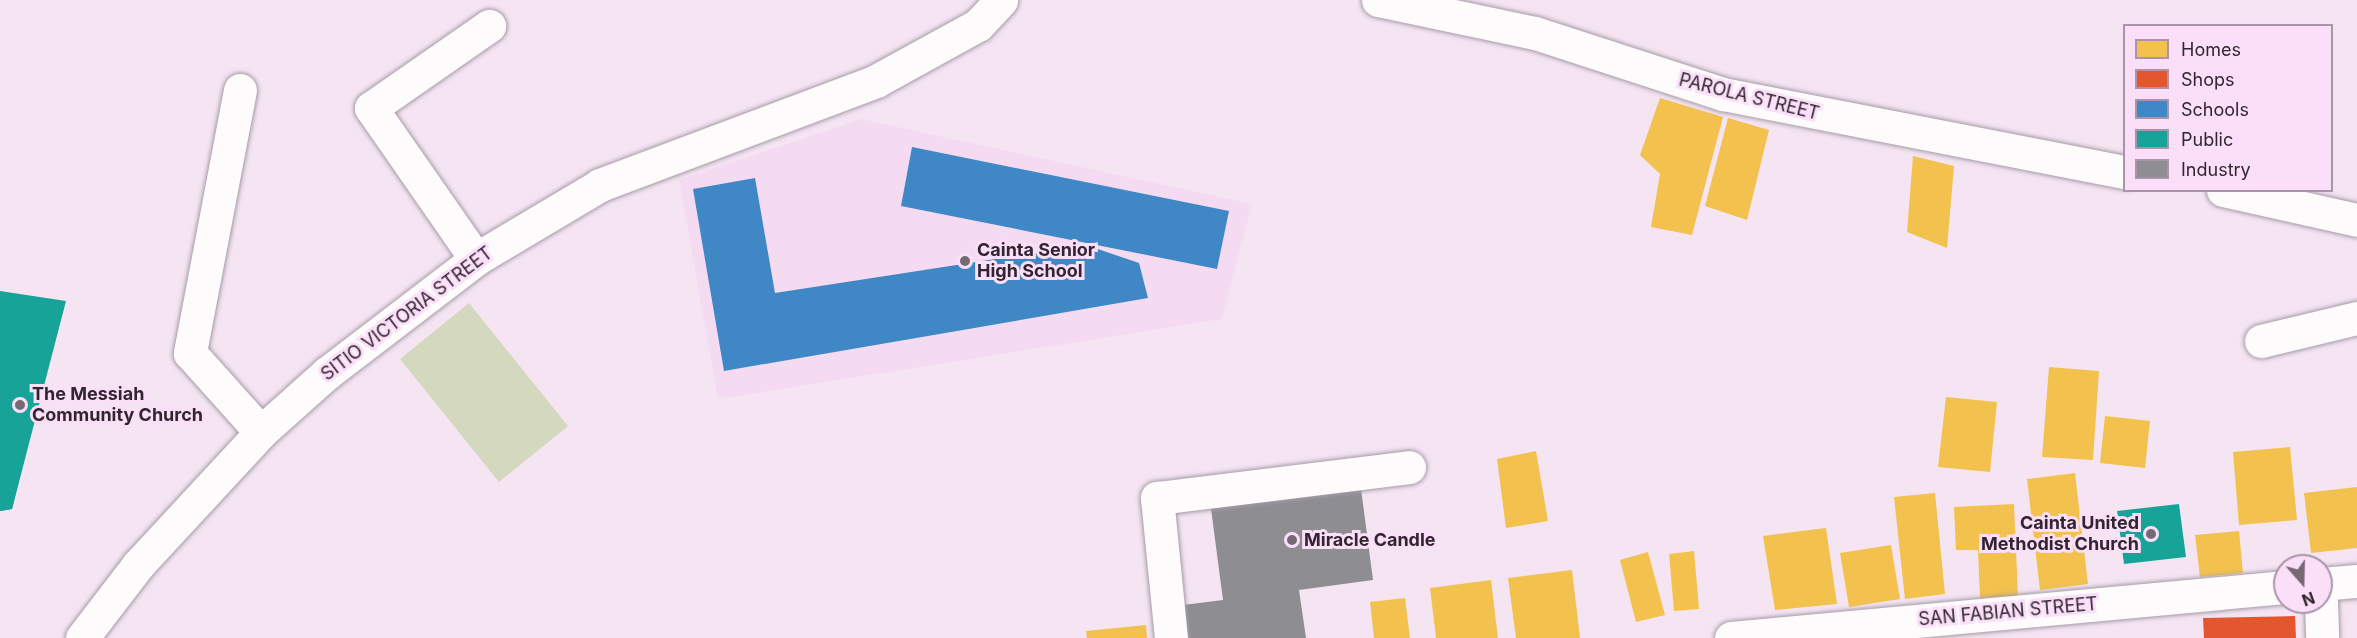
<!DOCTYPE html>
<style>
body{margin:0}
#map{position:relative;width:2357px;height:638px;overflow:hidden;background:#f5e5f3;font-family:Inter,sans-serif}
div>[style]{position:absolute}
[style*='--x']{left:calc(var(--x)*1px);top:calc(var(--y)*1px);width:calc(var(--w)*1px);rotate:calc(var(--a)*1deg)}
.built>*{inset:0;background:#f4dbf2}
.green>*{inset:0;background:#d3d8be}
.homes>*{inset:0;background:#f2c14e}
.shops>*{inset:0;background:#e4572e}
.schools>*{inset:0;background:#3f88c5}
.public>*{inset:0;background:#17a398}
.industry>*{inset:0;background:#8d8d92}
.roads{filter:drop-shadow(0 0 2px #a79ca7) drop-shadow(0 0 2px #a79ca7)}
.minor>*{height:33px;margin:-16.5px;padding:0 16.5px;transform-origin:16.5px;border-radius:16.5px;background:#fefbfd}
.dots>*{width:16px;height:16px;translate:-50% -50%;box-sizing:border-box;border:3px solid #fbdff8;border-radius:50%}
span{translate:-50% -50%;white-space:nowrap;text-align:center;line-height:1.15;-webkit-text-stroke:6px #fbdff8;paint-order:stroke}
.street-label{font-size:18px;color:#312630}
.poi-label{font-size:18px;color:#312630;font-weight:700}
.left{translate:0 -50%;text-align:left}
.right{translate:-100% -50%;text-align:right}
.legend{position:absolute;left:2123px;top:24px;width:210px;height:168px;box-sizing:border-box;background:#fbdff8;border:2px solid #aa95a8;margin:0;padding:8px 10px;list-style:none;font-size:18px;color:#312630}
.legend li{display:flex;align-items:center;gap:12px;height:30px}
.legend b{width:30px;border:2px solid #aa95a8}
.north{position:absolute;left:2273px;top:554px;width:60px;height:60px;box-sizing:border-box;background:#fbdff8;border:2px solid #aa95a8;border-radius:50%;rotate:160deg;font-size:16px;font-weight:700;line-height:24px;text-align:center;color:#312630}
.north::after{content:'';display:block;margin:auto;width:21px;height:27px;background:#766974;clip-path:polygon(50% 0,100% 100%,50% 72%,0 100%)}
</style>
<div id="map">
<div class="built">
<div style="clip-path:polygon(861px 119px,1252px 204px,1222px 319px,718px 399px,679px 180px)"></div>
</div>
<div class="green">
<div style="clip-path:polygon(469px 303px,568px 426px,499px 482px,400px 359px)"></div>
</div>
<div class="homes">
<div style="clip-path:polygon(1660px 98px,1723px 117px,1692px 235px,1651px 227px,1660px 174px,1640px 155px)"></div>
<div style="clip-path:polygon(1728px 118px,1769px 130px,1747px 220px,1705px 206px)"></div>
<div style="clip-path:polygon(1913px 156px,1954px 166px,1947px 248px,1907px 232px)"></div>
<div style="clip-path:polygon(2049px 367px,2099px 371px,2093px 460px,2042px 457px)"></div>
<div style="clip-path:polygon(1946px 397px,1997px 402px,1990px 472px,1938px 467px)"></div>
<div style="clip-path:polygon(2105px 416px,2150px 421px,2145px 468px,2100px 463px)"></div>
<div style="clip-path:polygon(2290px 447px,2297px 520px,2239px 525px,2233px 452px)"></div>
<div style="clip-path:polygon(1536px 451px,1548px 521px,1506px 528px,1497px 459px)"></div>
<div style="clip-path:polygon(2075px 473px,2088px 584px,2040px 590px,2027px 479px)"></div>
<div style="clip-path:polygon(2357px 487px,2357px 548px,2311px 553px,2304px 493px)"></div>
<div style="clip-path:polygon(1935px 493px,1945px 594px,1905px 599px,1894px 497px)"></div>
<div style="clip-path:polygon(2014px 504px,2018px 596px,1980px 598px,1978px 550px,1956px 550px,1954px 507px)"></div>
<div style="clip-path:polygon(1826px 528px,1837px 604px,1775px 610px,1763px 536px)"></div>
<div style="clip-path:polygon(2239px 531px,2243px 573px,2200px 577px,2195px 535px)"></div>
<div style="clip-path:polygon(1891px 545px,1900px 599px,1849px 607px,1840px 553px)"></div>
<div style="clip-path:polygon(1694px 551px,1699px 609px,1674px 611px,1669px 554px)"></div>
<div style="clip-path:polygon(1648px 552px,1665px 615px,1636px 622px,1620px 560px)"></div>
<div style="clip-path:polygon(1572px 570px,1580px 638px,1516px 638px,1508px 578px)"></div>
<div style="clip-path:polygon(1491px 580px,1498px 638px,1436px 638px,1430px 588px)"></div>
<div style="clip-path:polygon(1405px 598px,1410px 638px,1374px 638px,1370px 602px)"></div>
<div style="clip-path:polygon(1146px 625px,1147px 638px,1087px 638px,1086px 631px)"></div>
</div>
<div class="shops">
<div style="clip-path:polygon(2295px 616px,2296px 638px,2204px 638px,2203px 618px)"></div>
</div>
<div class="schools">
<div style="clip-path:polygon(912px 147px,1229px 211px,1217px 269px,901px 206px)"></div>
<div style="clip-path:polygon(755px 178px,775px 293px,1086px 245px,1139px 263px,1148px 298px,724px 371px,693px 189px)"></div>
<div style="clip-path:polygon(0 293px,44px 300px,29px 372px,0 368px)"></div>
<div style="clip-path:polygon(26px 452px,12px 509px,0 511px,0 456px)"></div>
</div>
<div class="public">
<div style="clip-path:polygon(0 291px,66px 301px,12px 509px,0 511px)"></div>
<div style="clip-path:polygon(2179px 504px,2186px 557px,2124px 564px,2117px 511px)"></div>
</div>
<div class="industry">
<div style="clip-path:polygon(1360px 481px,1373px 580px,1299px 590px,1306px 638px,1187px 638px,1183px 605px,1223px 600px,1210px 501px)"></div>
</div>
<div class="roads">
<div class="minor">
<div style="--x:1378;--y:0;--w:160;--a:11.9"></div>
<div style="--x:1535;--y:33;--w:198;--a:18"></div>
<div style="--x:1723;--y:94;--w:409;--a:11"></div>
<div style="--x:240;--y:90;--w:268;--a:100.8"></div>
<div style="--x:190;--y:353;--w:106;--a:48.1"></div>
<div style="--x:2223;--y:190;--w:137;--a:12.6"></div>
<div style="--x:476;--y:259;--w:184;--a:-124.8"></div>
<div style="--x:371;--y:108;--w:144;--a:-34.8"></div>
<div style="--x:2261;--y:341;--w:99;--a:-13.5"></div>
<div style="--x:2321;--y:584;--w:36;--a:-5"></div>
<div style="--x:2321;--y:602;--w:36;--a:88"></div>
<div style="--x:82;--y:638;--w:92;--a:-52.5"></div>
<div style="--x:138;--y:565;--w:181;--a:-47.2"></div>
<div style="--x:261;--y:432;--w:89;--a:-41.8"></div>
<div style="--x:327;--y:373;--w:188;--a:-37.4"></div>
<div style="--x:476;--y:259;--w:144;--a:-30.8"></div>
<div style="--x:600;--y:185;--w:295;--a:-20.6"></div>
<div style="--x:876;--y:81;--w:116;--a:-28.8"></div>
<div style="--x:978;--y:25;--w:34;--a:-47"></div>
<div style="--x:1171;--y:638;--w:141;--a:-95.7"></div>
<div style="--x:1157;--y:498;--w:254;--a:-7"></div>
<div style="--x:1731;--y:638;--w:556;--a:-5.26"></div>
</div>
</div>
<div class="dots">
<div style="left:965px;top:261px;background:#766974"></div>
<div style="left:20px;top:405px;background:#766974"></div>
<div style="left:2151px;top:534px;background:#766974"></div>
<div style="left:1292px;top:540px;background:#766974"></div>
</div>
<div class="street-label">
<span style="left:1749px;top:97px;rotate:14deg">PAROLA STREET</span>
<span style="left:407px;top:314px;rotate:-37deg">SITIO VICTORIA STREET</span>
<span style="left:2008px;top:612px;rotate:-5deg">SAN FABIAN STREET</span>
</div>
<div class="poi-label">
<span class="left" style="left:977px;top:261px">Cainta Senior<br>High School</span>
<span class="left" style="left:32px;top:405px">The Messiah<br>Community Church</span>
<span class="right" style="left:2139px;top:534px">Cainta United<br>Methodist Church</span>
<span class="left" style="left:1304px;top:540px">Miracle Candle</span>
</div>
<ul class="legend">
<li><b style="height:16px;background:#f2c14e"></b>Homes</li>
<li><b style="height:16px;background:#e4572e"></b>Shops</li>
<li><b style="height:16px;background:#3f88c5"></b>Schools</li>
<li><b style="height:16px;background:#17a398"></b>Public</li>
<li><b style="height:16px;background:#8d8d92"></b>Industry</li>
</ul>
<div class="north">N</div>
</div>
